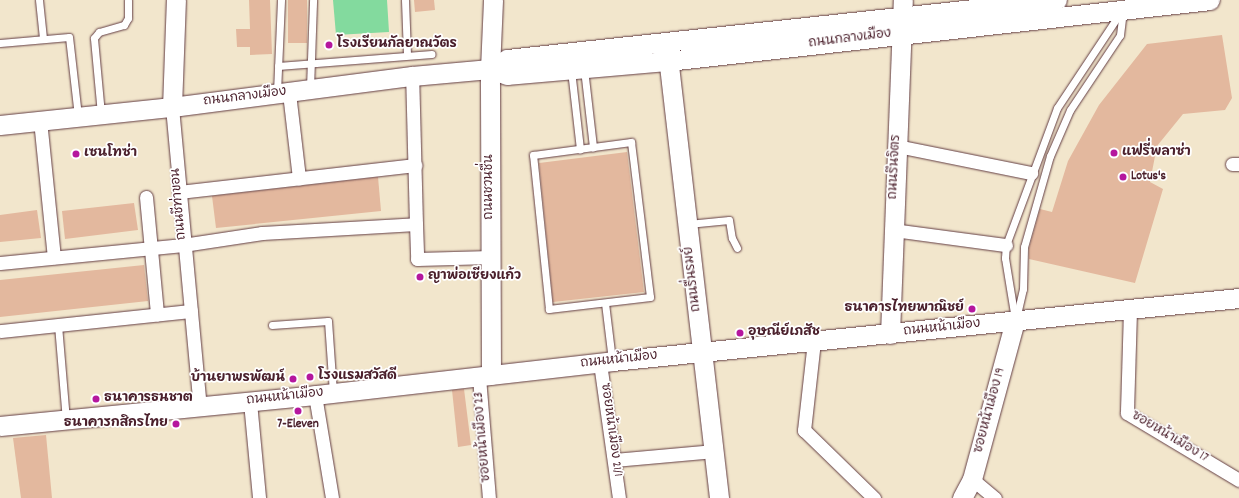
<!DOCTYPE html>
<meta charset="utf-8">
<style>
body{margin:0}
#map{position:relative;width:1239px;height:498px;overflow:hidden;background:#f2e6cc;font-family:Dekko,"Playpen Sans Thai",sans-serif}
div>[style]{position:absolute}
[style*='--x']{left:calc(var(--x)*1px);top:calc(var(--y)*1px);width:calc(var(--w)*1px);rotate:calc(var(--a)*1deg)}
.green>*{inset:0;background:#83da9e}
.building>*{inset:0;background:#e3b89e}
.roads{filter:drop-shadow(0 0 1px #633d43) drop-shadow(0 0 1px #633d43)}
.lane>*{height:7px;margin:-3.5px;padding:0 3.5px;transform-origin:3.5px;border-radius:3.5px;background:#fff}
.street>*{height:13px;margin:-6.5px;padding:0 6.5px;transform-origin:6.5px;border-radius:6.5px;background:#fff}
.secondary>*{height:19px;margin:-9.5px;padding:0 9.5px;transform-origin:9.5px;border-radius:9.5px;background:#fff}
.dots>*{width:11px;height:11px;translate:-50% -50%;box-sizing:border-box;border:2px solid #fff;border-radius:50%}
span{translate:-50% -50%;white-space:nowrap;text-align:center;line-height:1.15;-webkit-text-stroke:3.5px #fff;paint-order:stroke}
.street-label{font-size:13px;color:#4a1f2b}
.poi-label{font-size:13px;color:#4a1f2b;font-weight:700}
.left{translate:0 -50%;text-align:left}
.right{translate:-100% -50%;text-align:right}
</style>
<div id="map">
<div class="green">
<div style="clip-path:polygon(333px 0,387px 0,389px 32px,336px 35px)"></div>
</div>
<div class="building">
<div style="clip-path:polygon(249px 0,270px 0,272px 54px,250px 55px,250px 47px,237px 47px,236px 29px,250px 29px)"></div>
<div style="clip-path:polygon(288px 0,307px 0,307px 43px,288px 43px)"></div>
<div style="clip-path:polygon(414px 0,434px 0,435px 10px,415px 12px)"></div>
<div style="clip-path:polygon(1222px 35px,1232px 98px,1225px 110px,1183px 114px,1157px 146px,1150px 182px,1163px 189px,1135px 283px,1029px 259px,1029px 248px,1040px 209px,1052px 212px,1068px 161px,1099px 105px,1147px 44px)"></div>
<div style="clip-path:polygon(627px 152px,644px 292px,553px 302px,539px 163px)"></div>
<div style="clip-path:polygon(378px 177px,381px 211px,216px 228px,212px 196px)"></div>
<div style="clip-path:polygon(134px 203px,138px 230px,65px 239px,62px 211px)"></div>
<div style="clip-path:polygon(37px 210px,41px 238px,0 242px,0 215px)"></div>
<div style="clip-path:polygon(144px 265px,148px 301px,0 317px,0 280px)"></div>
<div style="clip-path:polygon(464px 389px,471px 445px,458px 447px,452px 390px)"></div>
<div style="clip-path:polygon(46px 435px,52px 498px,21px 498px,13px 438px)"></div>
</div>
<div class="roads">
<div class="lane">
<div style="--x:39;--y:0;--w:39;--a:84"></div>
<div style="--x:405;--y:0;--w:55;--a:87.9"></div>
<div style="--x:0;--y:43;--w:69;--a:-5"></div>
<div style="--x:69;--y:37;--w:80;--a:83.5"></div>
<div style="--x:278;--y:66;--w:154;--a:-4.5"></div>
<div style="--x:584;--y:69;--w:79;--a:83.4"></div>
<div style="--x:571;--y:70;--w:80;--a:83.5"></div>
<div style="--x:310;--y:88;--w:88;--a:-88"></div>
<div style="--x:277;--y:92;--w:92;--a:-87.5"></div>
<div style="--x:101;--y:114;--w:76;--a:-95.3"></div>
<div style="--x:94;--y:38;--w:8;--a:-50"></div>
<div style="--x:99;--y:32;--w:26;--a:-16"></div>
<div style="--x:124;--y:25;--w:8;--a:-60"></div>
<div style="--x:128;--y:18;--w:18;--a:-90"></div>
<div style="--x:631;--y:142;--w:156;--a:83"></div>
<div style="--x:650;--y:297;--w:102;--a:173.2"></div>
<div style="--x:549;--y:309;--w:155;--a:-95.9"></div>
<div style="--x:533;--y:155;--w:99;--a:-7.6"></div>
<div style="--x:688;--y:224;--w:41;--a:-5.6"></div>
<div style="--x:729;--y:220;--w:18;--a:81"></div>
<div style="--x:732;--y:238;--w:11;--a:63"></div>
<div style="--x:605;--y:303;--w:57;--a:83"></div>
<div style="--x:1015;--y:319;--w:62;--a:-99.3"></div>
<div style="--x:1005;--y:258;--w:13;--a:-86"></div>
<div style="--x:1006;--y:245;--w:146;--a:-69.6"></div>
<div style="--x:1057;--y:108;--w:114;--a:-56.4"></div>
<div style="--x:1016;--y:319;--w:31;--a:-77"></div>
<div style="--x:1023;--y:289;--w:42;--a:-88.6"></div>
<div style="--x:1024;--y:247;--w:95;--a:-74.1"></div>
<div style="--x:1050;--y:156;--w:50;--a:-66.5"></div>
<div style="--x:1070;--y:110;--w:90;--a:-56.3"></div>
<div style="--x:1120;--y:35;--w:25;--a:-83"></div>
<div style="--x:58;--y:325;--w:95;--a:85.2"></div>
<div style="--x:272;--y:325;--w:56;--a:-4.1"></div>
<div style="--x:328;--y:321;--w:71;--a:86"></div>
</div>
<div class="street">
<div style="--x:289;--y:93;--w:86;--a:83.3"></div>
<div style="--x:172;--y:107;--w:301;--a:84.7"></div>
<div style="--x:40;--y:120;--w:138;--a:84.2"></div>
<div style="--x:897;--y:146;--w:137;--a:11.4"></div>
<div style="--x:1232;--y:164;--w:7;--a:0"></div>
<div style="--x:179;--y:192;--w:238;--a:-6.5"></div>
<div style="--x:146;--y:197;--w:118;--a:84.6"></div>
<div style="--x:416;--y:224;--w:35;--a:88"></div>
<div style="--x:417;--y:259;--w:74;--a:-1.5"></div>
<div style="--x:893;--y:230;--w:114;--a:7.6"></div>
<div style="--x:0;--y:263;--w:184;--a:-5.6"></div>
<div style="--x:183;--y:245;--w:80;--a:-8.6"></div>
<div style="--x:262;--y:233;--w:154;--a:-3.3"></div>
<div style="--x:416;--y:224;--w:148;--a:-91.5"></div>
<div style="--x:1130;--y:310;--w:103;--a:91.7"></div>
<div style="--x:1127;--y:413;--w:131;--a:30.9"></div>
<div style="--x:0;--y:331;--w:192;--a:-6"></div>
<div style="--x:814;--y:341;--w:90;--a:96.4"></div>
<div style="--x:804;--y:430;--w:98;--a:44.2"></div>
<div style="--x:600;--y:363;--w:136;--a:82"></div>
<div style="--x:479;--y:377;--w:121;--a:85.3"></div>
<div style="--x:315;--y:395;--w:104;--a:80.6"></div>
<div style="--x:250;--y:402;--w:96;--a:84.6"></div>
<div style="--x:615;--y:460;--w:99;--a:-5.2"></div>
<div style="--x:972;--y:479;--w:30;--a:40"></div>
</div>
<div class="secondary">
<div style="--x:667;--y:48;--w:453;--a:83.4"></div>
<div style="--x:490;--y:69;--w:20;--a:-30"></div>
<div style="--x:507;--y:59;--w:553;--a:-6.12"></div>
<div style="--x:172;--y:107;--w:107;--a:-87.9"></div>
<div style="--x:0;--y:125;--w:173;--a:-6"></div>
<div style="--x:172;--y:107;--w:242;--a:-7.4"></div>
<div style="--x:412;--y:76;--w:78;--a:-5.1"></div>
<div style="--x:490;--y:69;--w:18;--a:19"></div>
<div style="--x:507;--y:75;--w:162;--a:-5"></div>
<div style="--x:668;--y:61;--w:545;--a:-6.42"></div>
<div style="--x:890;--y:334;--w:334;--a:-87.8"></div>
<div style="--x:491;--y:375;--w:306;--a:-90.2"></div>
<div style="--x:490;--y:69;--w:69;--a:-87.5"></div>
<div style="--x:0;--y:426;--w:317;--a:-5.6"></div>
<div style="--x:315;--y:395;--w:299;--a:-6.5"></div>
<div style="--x:612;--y:361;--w:630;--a:-5.74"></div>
<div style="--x:962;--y:498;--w:21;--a:-62"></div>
<div style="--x:972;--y:479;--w:164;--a:-74.8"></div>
</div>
</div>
<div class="dots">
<div style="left:329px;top:45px;background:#b5179e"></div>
<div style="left:1114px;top:153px;background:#b5179e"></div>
<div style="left:76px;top:154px;background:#b5179e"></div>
<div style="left:1123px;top:177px;background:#b5179e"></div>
<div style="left:420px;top:277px;background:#b5179e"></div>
<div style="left:972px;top:309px;background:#b5179e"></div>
<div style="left:740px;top:333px;background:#b5179e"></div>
<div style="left:310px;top:377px;background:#b5179e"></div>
<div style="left:293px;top:379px;background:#b5179e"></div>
<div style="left:96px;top:399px;background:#b5179e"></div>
<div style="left:298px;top:411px;background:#b5179e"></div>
<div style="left:176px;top:424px;background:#b5179e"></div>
</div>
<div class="street-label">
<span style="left:850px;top:40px;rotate:-7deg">ถนนกลางเมือง</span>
<span style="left:245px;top:98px;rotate:-7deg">ถนนกลางเมือง</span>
<span style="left:896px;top:167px;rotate:-87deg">ถนนรึนจิตร</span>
<span style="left:490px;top:187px;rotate:-90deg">ถนนชวนชื่น</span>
<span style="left:180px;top:204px;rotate:-95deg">ถนนชีท่าขอน</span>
<span style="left:694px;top:279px;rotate:-97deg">ถนนรื่นรมย์</span>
<span style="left:942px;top:329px;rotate:-6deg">ถนนหน้าเมือง</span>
<span style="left:619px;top:361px;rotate:-6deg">ถนนหน้าเมือง</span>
<span style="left:285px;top:398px;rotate:-6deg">ถนนหน้าเมือง</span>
<span style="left:991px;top:411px;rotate:-75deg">ซอยหน้าเมือง 19</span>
<span style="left:610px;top:430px;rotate:82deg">ซอยหน้าเมือง 21/1</span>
<span style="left:484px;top:437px;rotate:-95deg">ซอยหน้าเมือง 23</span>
<span style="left:1169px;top:438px;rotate:31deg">ซอยหน้าเมือง 17</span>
</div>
<div class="poi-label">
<span class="left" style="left:337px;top:45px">โรงเรียนกัลยาณวัตร</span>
<span class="left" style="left:1122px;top:153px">แฟรี่พลาซ่า</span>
<span class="left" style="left:84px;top:154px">เซนโทซ่า</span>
<span class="left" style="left:1131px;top:177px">Lotus's</span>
<span class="left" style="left:428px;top:277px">ญาพ่อเซียงแก้ว</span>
<span class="right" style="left:964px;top:309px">ธนาคารไทยพาณิชย์</span>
<span class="left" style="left:748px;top:333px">อุษณีย์เภสัช</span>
<span class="left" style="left:318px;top:377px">โรงแรมสวัสดี</span>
<span class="right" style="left:285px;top:379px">บ้านยาพรพัฒน์</span>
<span class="left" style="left:104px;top:399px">ธนาคารธนชาต</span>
<span class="right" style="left:168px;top:424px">ธนาคารกสิกรไทย</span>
<span style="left:298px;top:425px">7-Eleven</span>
</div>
</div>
